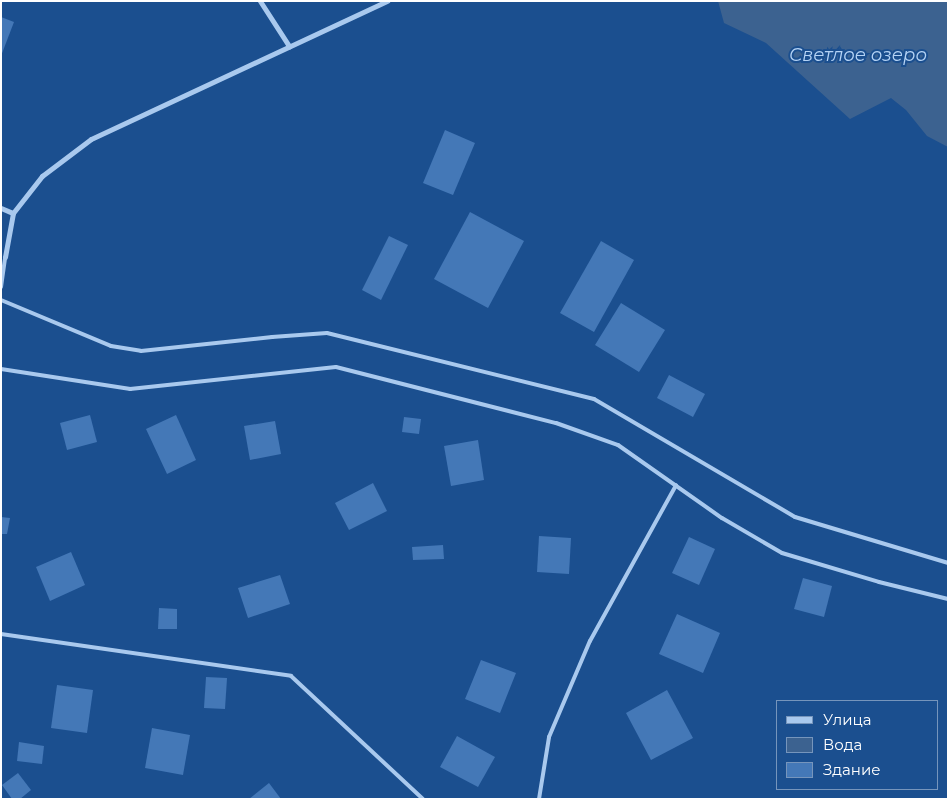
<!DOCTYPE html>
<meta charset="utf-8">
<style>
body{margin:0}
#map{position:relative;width:949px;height:800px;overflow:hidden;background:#1b4f8f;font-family:Montserrat,sans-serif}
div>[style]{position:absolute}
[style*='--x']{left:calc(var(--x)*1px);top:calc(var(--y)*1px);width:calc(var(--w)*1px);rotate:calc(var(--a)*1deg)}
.water>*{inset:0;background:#3c6290}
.building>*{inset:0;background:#4478b7}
.service>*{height:4px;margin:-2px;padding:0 2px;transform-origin:2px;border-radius:2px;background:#a9c9ee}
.minor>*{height:5px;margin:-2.5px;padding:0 2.5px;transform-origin:2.5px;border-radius:2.5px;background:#a9c9ee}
span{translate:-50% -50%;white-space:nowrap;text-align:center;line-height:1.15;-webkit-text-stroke:4px #1b4f8f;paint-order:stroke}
.water-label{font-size:18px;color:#b5d3f5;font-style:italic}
.frame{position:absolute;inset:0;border:2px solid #fff;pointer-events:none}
.legend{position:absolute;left:776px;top:700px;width:162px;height:90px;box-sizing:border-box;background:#1b4f8f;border:1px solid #7695bc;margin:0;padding:6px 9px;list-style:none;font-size:15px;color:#fff}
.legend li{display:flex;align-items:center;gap:10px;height:25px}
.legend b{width:25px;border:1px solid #7695bc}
</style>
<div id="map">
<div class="water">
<div style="clip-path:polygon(718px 1px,948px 1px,948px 147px,927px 136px,906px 110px,891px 98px,850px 119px,766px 43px,724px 23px)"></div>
</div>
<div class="building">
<div style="clip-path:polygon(1px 17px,14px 22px,1px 56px)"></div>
<div style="clip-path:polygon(445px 130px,475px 143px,453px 195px,423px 183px)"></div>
<div style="clip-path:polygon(470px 212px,524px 241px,488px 308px,434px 279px)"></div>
<div style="clip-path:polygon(389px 236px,408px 245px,381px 300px,362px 290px)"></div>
<div style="clip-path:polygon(601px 241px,634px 260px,594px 332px,560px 313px)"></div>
<div style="clip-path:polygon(621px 303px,665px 330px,639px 372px,595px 345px)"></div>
<div style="clip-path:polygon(669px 375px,705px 394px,693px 417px,657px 398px)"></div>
<div style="clip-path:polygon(90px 415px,97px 442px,67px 450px,60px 423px)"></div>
<div style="clip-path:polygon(176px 415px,196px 460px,167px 474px,146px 429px)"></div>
<div style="clip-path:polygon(404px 417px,421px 419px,419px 434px,402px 432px)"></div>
<div style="clip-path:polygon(275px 421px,281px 454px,250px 460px,244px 426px)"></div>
<div style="clip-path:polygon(478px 440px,484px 480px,451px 486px,444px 446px)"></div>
<div style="clip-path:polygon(373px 483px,387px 511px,349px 530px,335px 503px)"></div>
<div style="clip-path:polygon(1px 517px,10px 518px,7px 534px,1px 534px)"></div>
<div style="clip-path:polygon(539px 536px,571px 538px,569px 574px,537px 572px)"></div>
<div style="clip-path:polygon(689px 537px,715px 549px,699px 585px,672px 573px)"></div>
<div style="clip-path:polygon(443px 545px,444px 559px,413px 560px,412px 547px)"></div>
<div style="clip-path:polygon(71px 552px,85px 585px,50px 601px,36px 567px)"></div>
<div style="clip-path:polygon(280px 575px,290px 604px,248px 618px,238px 588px)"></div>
<div style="clip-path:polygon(803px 578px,832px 586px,824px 617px,794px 609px)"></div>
<div style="clip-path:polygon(159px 608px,177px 609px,177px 629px,158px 629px)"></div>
<div style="clip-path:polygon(677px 614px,720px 633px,703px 673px,659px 654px)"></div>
<div style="clip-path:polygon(481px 660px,516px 673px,500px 713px,465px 699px)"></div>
<div style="clip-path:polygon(206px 677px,227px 678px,225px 709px,204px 708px)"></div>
<div style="clip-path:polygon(57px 685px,93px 690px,87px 733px,51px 728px)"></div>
<div style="clip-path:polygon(667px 690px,693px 738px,651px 760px,626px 713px)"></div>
<div style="clip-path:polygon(152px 728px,190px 735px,183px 775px,145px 768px)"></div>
<div style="clip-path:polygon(457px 736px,495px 757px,478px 787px,440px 767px)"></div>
<div style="clip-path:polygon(19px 742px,44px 746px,42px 764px,17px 761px)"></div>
<div style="clip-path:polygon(18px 773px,31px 790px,20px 799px,12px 799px,2px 785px)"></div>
<div style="clip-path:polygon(269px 783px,281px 799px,249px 799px)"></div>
</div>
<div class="service">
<div style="--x:1;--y:287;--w:30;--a:-82"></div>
<div style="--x:1;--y:300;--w:119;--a:22.7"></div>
<div style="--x:111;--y:346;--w:30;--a:9"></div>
<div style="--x:141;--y:351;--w:132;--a:-6.1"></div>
<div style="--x:272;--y:337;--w:55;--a:-4.2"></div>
<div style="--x:327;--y:333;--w:275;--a:13.9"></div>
<div style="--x:594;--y:399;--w:233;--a:30.4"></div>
<div style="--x:795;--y:517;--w:160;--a:16.7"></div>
<div style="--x:1;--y:369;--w:131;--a:8.8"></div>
<div style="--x:130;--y:389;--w:207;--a:-6.1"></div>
<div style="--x:336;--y:367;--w:227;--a:14.3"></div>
<div style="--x:556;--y:423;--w:66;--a:19.5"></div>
<div style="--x:618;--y:445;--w:127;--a:35.1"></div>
<div style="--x:722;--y:518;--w:69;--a:30.3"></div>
<div style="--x:782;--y:553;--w:101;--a:16.6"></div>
<div style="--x:879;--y:582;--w:71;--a:13.8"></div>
<div style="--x:1;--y:634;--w:293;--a:8.2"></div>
<div style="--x:291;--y:676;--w:180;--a:43"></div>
<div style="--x:539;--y:799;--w:63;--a:-80.8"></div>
<div style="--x:549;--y:737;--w:104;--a:-66.9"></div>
<div style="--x:590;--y:641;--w:178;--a:-61.1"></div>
</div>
<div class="minor">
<div style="--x:260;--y:1;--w:54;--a:57.2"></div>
<div style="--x:1;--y:208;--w:13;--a:23"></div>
<div style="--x:5;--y:257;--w:45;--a:-79.7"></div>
<div style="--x:13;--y:213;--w:47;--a:-51.9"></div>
<div style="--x:42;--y:176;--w:61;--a:-37.1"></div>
<div style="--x:91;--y:139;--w:327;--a:-25"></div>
</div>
<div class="water-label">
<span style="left:858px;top:55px">Светлое озеро</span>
</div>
<div class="frame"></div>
<ul class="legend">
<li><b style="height:6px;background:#a9c9ee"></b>Улица</li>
<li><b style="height:14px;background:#3c6290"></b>Вода</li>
<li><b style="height:14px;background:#4478b7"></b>Здание</li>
</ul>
</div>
